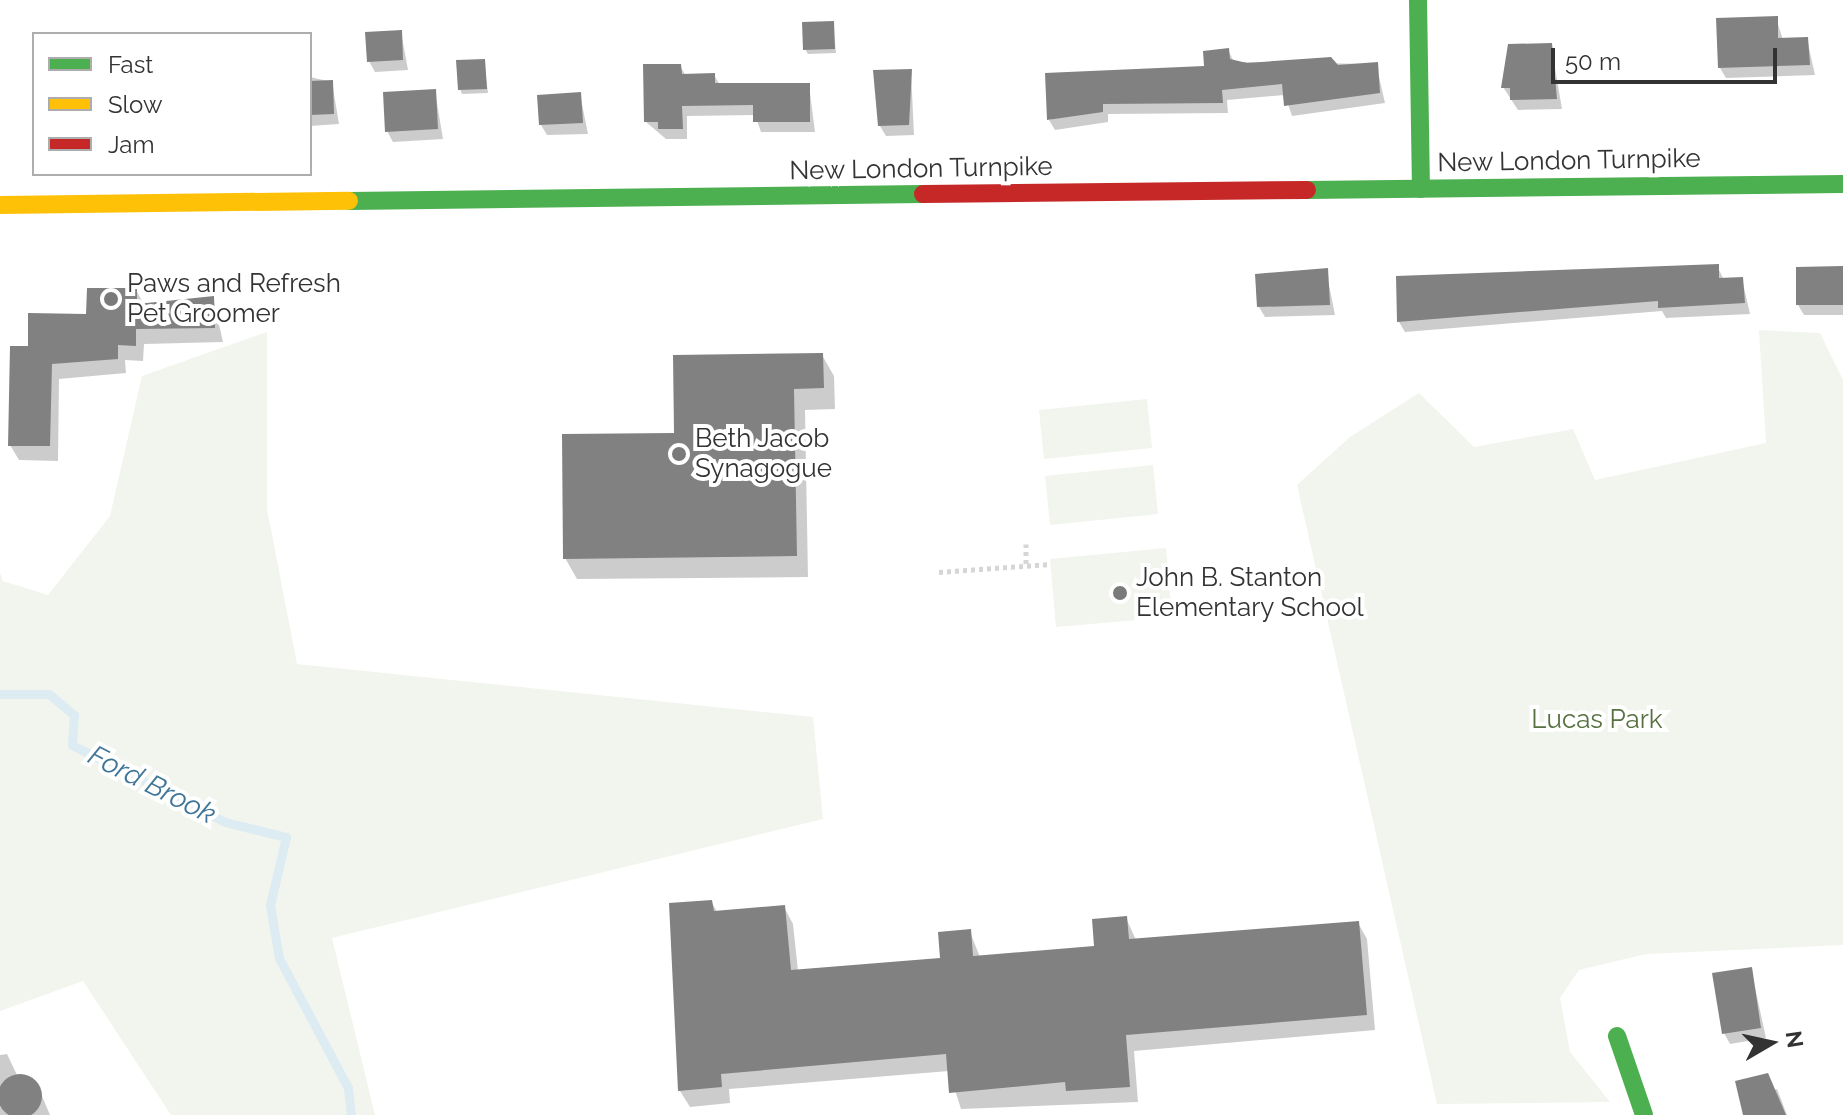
<!DOCTYPE html>
<style>
body{margin:0}
#map{position:relative;width:1843px;height:1115px;overflow:hidden;background:#fff;font-family:Raleway,sans-serif}
div>[style]{position:absolute}
[style*='--x']{left:calc(var(--x)*1px);top:calc(var(--y)*1px);width:calc(var(--w)*1px);rotate:calc(var(--a)*1deg)}
.green>*{inset:0;background:#f1f5ed}
.shadow>*{inset:0;background:#0003}
.stream>*{height:9px;margin:-4.5px;padding:0 4.5px;transform-origin:4.5px;border-radius:4.5px;background:#ddebf3}
.building>*{inset:0;background:#818181}
.round{border-radius:50%}
.path>*{height:5px;margin-top:-2.5px;transform-origin:0;background:repeating-linear-gradient(90deg,#d6d6d6 0 4px,transparent 0 8px)}
.fast>*{height:18px;margin:-9px;padding:0 9px;transform-origin:9px;border-radius:9px;background:#4caf50}
.slow>*{height:18px;margin:-9px;padding:0 9px;transform-origin:9px;border-radius:9px;background:#ffc107}
.jam>*{height:18px;margin:-9px;padding:0 9px;transform-origin:9px;border-radius:9px;background:#c62828}
.dots>*{width:22px;height:22px;translate:-50% -50%;box-sizing:border-box;border:4px solid #fff;border-radius:50%}
span{translate:-50% -50%;white-space:nowrap;text-align:center;line-height:1.15;-webkit-text-stroke:8px #fff;paint-order:stroke}
.street-label{font-size:26px;color:#333}
.poi-label{font-size:26px;color:#333}
.left{translate:0 -50%;text-align:left}
.park-label{font-size:26px;color:#56703f}
.water-label{font-size:28px;color:#3f7597;font-style:italic}
.legend{position:absolute;left:32px;top:32px;width:280px;height:144px;box-sizing:border-box;background:#fff;border:2px solid #adadad;margin:0;padding:10px 14px;list-style:none;font-size:24px;color:#333}
.legend li{display:flex;align-items:center;gap:16px;height:40px}
.legend b{width:40px;border:2px solid #adadad}
.north{position:absolute;left:1731px;top:1003px;width:80px;height:80px;-webkit-text-stroke:6px #fff;paint-order:stroke;rotate:81deg;font-size:22px;font-weight:700;line-height:32px;text-align:center;color:#333}
.north::after{content:'';display:block;margin:auto;width:28px;height:36px;background:#333;clip-path:polygon(50% 0,100% 100%,50% 72%,0 100%)}
.scale{position:absolute;left:1551px;top:48px;width:226px;height:36px;box-sizing:border-box;border:4px solid #333;border-top:0;padding-left:10px;font-size:24px;line-height:28px;white-space:nowrap;color:#333;-webkit-text-stroke:6px #fff;paint-order:stroke}
</style>
<div id="map">
<div class="green">
<div style="clip-path:polygon(1759px 330px,1820px 333px,1843px 380px,1843px 945px,1646px 954px,1579px 970px,1560px 998px,1570px 1052px,1610px 1102px,1437px 1104px,1297px 485px,1350px 437px,1419px 393px,1474px 447px,1573px 429px,1595px 480px,1766px 443px)"></div>
<div style="clip-path:polygon(267px 332px,267px 509px,297px 664px,813px 717px,823px 819px,332px 938px,375px 1115px,171px 1115px,83px 981px,0 1011px,0 573px,3px 581px,48px 595px,110px 516px,142px 376px)"></div>
<div style="clip-path:polygon(1147px 399px,1152px 448px,1044px 459px,1039px 410px)"></div>
<div style="clip-path:polygon(1153px 465px,1158px 514px,1050px 525px,1045px 476px)"></div>
<div style="clip-path:polygon(1166px 548px,1172px 617px,1056px 627px,1050px 559px)"></div>
</div>
<div class="shadow">
<div style="clip-path:polygon(1776px 18px,1783px 40px,1807px 39px,1815px 75px,1726px 78px,1720px 68px)"></div>
<div style="clip-path:polygon(833px 23px,836px 53px,808px 54px,805px 49px)"></div>
<div style="clip-path:polygon(401px 32px,408px 70px,375px 72px,369px 61px)"></div>
<div style="clip-path:polygon(1551px 45px,1562px 109px,1518px 110px,1503px 87px)"></div>
<div style="clip-path:polygon(1228px 50px,1234px 62px,1376px 64px,1385px 103px,1292px 116px,1285px 95px,1227px 100px,1228px 113px,1108px 114px,1108px 122px,1055px 130px,1049px 120px,1206px 68px)"></div>
<div style="clip-path:polygon(484px 61px,488px 93px,462px 94px,460px 89px)"></div>
<div style="clip-path:polygon(680px 66px,686px 76px,714px 75px,720px 85px,809px 85px,815px 132px,761px 132px,755px 115px,687px 116px,687px 139px,666px 139px,646px 122px)"></div>
<div style="clip-path:polygon(911px 71px,914px 135px,886px 136px,880px 126px)"></div>
<div style="clip-path:polygon(310px 77px,332px 82px,339px 124px,310px 126px)"></div>
<div style="clip-path:polygon(435px 91px,443px 139px,393px 142px,387px 131px)"></div>
<div style="clip-path:polygon(580px 94px,588px 134px,547px 135px,541px 125px)"></div>
<div style="clip-path:polygon(1717px 266px,1724px 280px,1742px 279px,1750px 314px,1666px 318px,1662px 311px,1405px 332px,1399px 322px,1398px 278px)"></div>
<div style="clip-path:polygon(1843px 268px,1843px 315px,1804px 315px,1798px 305px)"></div>
<div style="clip-path:polygon(1326px 270px,1335px 315px,1265px 317px,1259px 307px)"></div>
<div style="clip-path:polygon(136px 290px,144px 305px,213px 298px,223px 342px,144px 344px,143px 361px,125px 360px,126px 373px,59px 379px,58px 461px,19px 460px,10px 445px,30px 348px)"></div>
<div style="clip-path:polygon(822px 355px,834px 376px,835px 409px,805px 410px,808px 577px,577px 579px,565px 558px,676px 434px)"></div>
<div style="clip-path:polygon(711px 902px,718px 913px,784px 907px,793px 924px,798px 971px,942px 960px,970px 932px,980px 957px,1096px 947px,1126px 918px,1136px 940px,1358px 923px,1367px 939px,1375px 1030px,1134px 1051px,1138px 1102px,961px 1109px,949px 1071px,729px 1089px,730px 1103px,690px 1107px,680px 1091px)"></div>
<div style="clip-path:polygon(1751px 969px,1766px 1038px,1730px 1044px,1724px 1033px)"></div>
<div style="clip-path:polygon(7px 1054px,18px 1077px,37px 1084px,50px 1115px,0 1115px,0 1055px)"></div>
<div style="clip-path:polygon(1777px 1089px,1787px 1115px,1745px 1115px,1774px 1090px)"></div>
</div>
<div class="stream">
<div style="--x:0;--y:694;--w:49;--a:0"></div>
<div style="--x:49;--y:694;--w:33;--a:40"></div>
<div style="--x:74;--y:715;--w:30;--a:94"></div>
<div style="--x:72;--y:745;--w:171;--a:26.7"></div>
<div style="--x:225;--y:822;--w:63;--a:13.8"></div>
<div style="--x:286;--y:837;--w:70;--a:103.2"></div>
<div style="--x:270;--y:905;--w:54;--a:80.4"></div>
<div style="--x:279;--y:958;--w:147;--a:62"></div>
<div style="--x:348;--y:1088;--w:27;--a:84"></div>
</div>
<div class="building">
<div style="clip-path:polygon(1778px 16px,1778px 38px,1808px 37px,1810px 65px,1718px 68px,1716px 18px)"></div>
<div style="clip-path:polygon(834px 21px,835px 49px,803px 50px,802px 22px)"></div>
<div style="clip-path:polygon(402px 30px,403px 60px,367px 62px,365px 32px)"></div>
<div style="clip-path:polygon(1552px 43px,1557px 99px,1510px 100px,1510px 88px,1501px 88px,1508px 44px)"></div>
<div style="clip-path:polygon(1229px 48px,1230px 59px,1247px 63px,1331px 57px,1338px 65px,1378px 62px,1380px 93px,1284px 106px,1282px 84px,1222px 90px,1223px 103px,1103px 104px,1103px 112px,1047px 120px,1045px 73px,1204px 66px,1203px 51px)"></div>
<div style="clip-path:polygon(485px 59px,487px 89px,458px 90px,456px 60px)"></div>
<div style="clip-path:polygon(643px 64px,681px 64px,682px 74px,715px 73px,715px 83px,810px 83px,810px 122px,753px 122px,753px 105px,682px 106px,683px 129px,658px 129px,658px 122px,644px 122px)"></div>
<div style="clip-path:polygon(912px 69px,909px 125px,878px 126px,873px 70px)"></div>
<div style="clip-path:polygon(333px 80px,334px 114px,310px 115px,310px 81px)"></div>
<div style="clip-path:polygon(436px 89px,438px 129px,385px 132px,383px 92px)"></div>
<div style="clip-path:polygon(581px 92px,583px 123px,539px 125px,537px 95px)"></div>
<div style="clip-path:polygon(1719px 264px,1719px 278px,1743px 277px,1745px 303px,1658px 308px,1658px 301px,1397px 322px,1396px 276px)"></div>
<div style="clip-path:polygon(1843px 266px,1843px 305px,1796px 305px,1796px 267px)"></div>
<div style="clip-path:polygon(1328px 268px,1330px 305px,1257px 307px,1255px 274px)"></div>
<div style="clip-path:polygon(87px 288px,137px 288px,137px 304px,214px 296px,215px 328px,136px 329px,136px 346px,118px 345px,118px 359px,52px 364px,50px 446px,8px 446px,10px 346px,28px 346px,28px 313px,86px 314px)"></div>
<div style="clip-path:polygon(823px 353px,824px 388px,794px 389px,797px 556px,563px 559px,562px 434px,674px 433px,673px 355px)"></div>
<div style="clip-path:polygon(712px 900px,714px 911px,785px 905px,791px 970px,940px 958px,938px 932px,971px 929px,973px 956px,1094px 946px,1092px 919px,1127px 916px,1129px 939px,1359px 921px,1367px 1015px,1126px 1035px,1130px 1087px,1066px 1091px,1065px 1082px,949px 1093px,946px 1054px,721px 1074px,722px 1087px,678px 1091px,669px 903px)"></div>
<div style="clip-path:polygon(1752px 967px,1761px 1028px,1722px 1034px,1712px 973px)"></div>
<div style="clip-path:polygon(1768px 1073px,1786px 1115px,1743px 1115px,1735px 1081px)"></div>
<div class="round" style="left:-2px;top:1074px;width:44px;height:44px"></div>
</div>
<div class="path">
<div style="--x:1026;--y:544;--w:22;--a:90"></div>
<div style="--x:939;--y:572;--w:112;--a:-4.1"></div>
</div>
<div class="fast">
<div style="--x:1418;--y:0;--w:189;--a:89.1"></div>
<div style="--x:1307;--y:190;--w:536;--a:-0.64"></div>
<div style="--x:349;--y:201;--w:574;--a:-0.7"></div>
<div style="--x:1617;--y:1036;--w:83;--a:71.1"></div>
</div>
<div class="slow">
<div style="--x:0;--y:205;--w:349;--a:-0.7"></div>
</div>
<div class="jam">
<div style="--x:923;--y:194;--w:384;--a:-0.6"></div>
</div>
<div class="dots">
<div style="left:111px;top:299px;background:#7a7a7a"></div>
<div style="left:679px;top:454px;background:#7a7a7a"></div>
<div style="left:1120px;top:593px;background:#7a7a7a"></div>
</div>
<div class="street-label">
<span style="left:1569px;top:161px;rotate:-1deg">New London Turnpike</span>
<span style="left:921px;top:169px;rotate:-1deg">New London Turnpike</span>
</div>
<div class="poi-label">
<span class="left" style="left:127px;top:299px">Paws and Refresh<br>Pet Groomer</span>
<span class="left" style="left:695px;top:454px">Beth Jacob<br>Synagogue</span>
<span class="left" style="left:1136px;top:593px">John B. Stanton<br>Elementary School</span>
</div>
<div class="park-label">
<span style="left:1597px;top:720px">Lucas Park</span>
</div>
<div class="water-label">
<span style="left:152px;top:785px;rotate:27deg">Ford Brook</span>
</div>
<ul class="legend">
<li><b style="height:10px;background:#4caf50"></b>Fast</li>
<li><b style="height:10px;background:#ffc107"></b>Slow</li>
<li><b style="height:10px;background:#c62828"></b>Jam</li>
</ul>
<div class="north">N</div>
<div class="scale">50 m</div>
</div>
